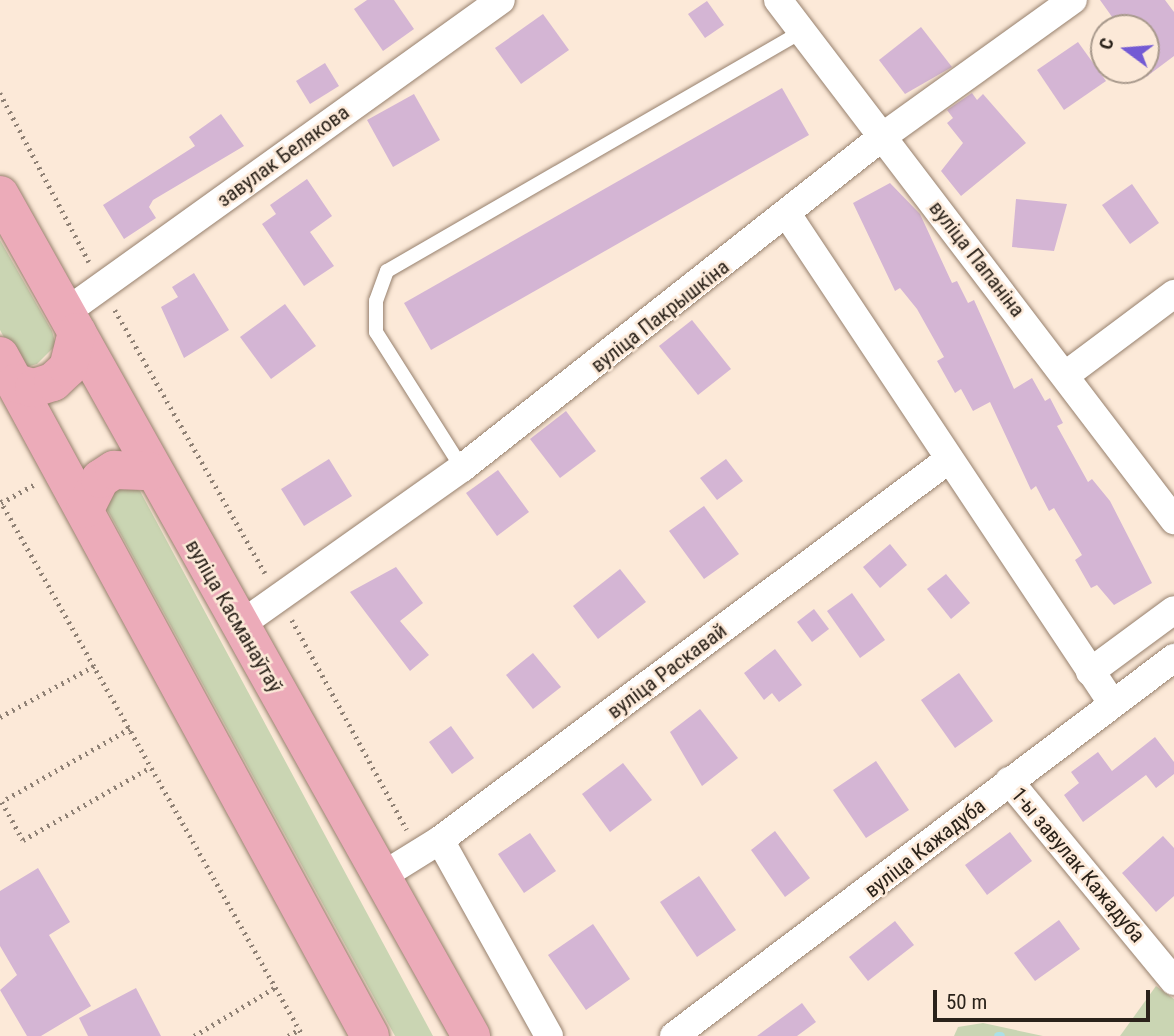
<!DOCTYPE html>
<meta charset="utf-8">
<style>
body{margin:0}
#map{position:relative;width:1174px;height:1036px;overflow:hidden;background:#fce9d8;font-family:"Roboto Condensed",sans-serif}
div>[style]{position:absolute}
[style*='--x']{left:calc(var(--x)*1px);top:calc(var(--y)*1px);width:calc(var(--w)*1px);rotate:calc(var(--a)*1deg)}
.green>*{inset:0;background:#cad5b3}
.stream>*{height:9px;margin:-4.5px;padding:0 4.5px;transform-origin:4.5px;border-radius:4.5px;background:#ace0e6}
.building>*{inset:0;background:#d4b5d4}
.path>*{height:4.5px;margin-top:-2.25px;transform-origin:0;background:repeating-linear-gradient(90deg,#8f8175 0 2px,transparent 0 7px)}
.roads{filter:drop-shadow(0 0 2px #97816e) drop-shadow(0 0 2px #97816e)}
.lane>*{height:14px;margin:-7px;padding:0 7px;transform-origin:7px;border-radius:7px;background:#fff}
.street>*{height:28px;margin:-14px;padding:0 14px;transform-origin:14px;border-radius:14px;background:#fff}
.primary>*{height:38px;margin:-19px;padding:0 19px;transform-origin:19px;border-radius:19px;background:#ecabb9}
span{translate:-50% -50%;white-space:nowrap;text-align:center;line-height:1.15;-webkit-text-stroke:5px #fce9d8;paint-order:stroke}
.street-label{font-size:21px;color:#2a221a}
.north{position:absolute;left:1090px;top:14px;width:70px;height:70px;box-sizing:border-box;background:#fce9d8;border:2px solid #a8998c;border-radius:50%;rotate:286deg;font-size:19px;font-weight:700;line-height:28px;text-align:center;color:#2a221a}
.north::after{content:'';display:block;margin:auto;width:24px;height:32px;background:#735ad4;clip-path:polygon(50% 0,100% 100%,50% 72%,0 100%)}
.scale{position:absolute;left:933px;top:990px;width:217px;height:32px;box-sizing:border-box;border:4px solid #2a221a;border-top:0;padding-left:9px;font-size:21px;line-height:24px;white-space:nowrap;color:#2a221a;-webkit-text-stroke:5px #fce9d8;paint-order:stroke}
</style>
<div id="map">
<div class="green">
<div style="clip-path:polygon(0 240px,52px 331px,56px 345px,37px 364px,26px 367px,16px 359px,0 330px)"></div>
<div style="clip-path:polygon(125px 484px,140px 491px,433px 1036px,395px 1036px,107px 509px,106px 499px)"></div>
<div style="clip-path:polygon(1156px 986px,1174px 999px,1174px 1036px,1120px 1036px)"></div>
<div style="clip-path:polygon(983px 1023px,1043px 1036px,954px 1036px,958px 1027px)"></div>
</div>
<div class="stream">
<div style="--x:998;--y:1036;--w:2;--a:0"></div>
</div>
<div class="building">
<div style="clip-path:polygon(367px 0,394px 0,414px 29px,383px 51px,354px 9px)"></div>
<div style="clip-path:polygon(1100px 0,1165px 0,1174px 12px,1174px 56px,1146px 77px,1146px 28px,1120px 28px)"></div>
<div style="clip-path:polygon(707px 1px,724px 25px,705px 38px,688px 14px)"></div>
<div style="clip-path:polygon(543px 14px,569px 50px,521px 84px,495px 48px)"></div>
<div style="clip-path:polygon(921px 27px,952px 67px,905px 94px,879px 60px)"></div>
<div style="clip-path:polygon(1078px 42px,1106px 81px,1064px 110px,1037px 70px)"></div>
<div style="clip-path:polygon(325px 63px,339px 86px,310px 104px,296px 81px)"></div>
<div style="clip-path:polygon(782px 88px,809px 135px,431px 350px,404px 303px)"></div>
<div style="clip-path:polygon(972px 93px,977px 100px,983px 94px,1026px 143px,961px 196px,941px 171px,963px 143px,947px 123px,953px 118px,947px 110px)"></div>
<div style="clip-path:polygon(414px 94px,440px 140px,393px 167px,367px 120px)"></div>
<div style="clip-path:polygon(221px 114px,244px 146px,153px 200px,149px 207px,156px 218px,124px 239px,103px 205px,195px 146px,189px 137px)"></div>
<div style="clip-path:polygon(307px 179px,332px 216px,310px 232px,334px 266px,304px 286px,262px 224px,276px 214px,270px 205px)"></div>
<div style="clip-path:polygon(890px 183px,920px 214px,952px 283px,957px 281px,968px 303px,974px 300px,1014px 389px,1032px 378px,1045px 401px,1050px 398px,1063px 423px,1057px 426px,1088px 482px,1092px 479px,1110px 501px,1152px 583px,1114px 605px,1097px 585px,1091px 588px,1075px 560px,1082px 555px,1054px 508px,1049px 511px,1036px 486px,1031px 490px,990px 402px,973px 411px,961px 389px,955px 393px,937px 361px,944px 357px,917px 309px,900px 288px,895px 291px,853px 203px)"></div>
<div style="clip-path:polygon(1132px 184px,1159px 223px,1130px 244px,1102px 205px)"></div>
<div style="clip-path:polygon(1016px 199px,1067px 204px,1054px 251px,1012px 247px)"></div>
<div style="clip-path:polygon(194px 273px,229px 330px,184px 358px,161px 307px,178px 297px,172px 287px)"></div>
<div style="clip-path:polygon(285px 304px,316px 346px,271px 379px,240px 337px)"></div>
<div style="clip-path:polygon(692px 320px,731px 369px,698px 395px,659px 346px)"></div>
<div style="clip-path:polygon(566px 411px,596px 451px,560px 478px,530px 439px)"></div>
<div style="clip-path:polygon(329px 459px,352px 496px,304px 526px,281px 489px)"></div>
<div style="clip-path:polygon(726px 459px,743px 481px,717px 500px,700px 478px)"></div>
<div style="clip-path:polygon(498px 470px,529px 512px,497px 536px,466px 493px)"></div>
<div style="clip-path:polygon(704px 506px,739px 554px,704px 579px,669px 531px)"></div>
<div style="clip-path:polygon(890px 544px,907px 565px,880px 588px,863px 567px)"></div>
<div style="clip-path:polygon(396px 567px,423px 603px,400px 621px,429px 655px,410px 671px,350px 592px)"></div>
<div style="clip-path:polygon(620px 569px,646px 602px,598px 639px,573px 606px)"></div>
<div style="clip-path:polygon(946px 574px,970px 603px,951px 619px,927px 589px)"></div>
<div style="clip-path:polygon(852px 593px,885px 640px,860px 658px,827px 611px)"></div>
<div style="clip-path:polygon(814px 609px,829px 629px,812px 642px,797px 622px)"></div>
<div style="clip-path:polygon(775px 649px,802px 685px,779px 702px,772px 693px,764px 700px,744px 673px)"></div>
<div style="clip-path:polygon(533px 653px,561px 687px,533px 709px,506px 675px)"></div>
<div style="clip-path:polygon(959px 673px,993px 721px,955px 748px,921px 700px)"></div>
<div style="clip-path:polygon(700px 709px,738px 758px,702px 786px,670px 732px)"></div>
<div style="clip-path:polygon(451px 726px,474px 758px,452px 774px,429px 742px)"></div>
<div style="clip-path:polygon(1155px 737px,1174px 762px,1174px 774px,1156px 788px,1146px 775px,1083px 822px,1064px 795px,1079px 783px,1071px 772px,1098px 752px,1112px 771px)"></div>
<div style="clip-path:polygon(876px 761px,909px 810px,866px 838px,833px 790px)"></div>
<div style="clip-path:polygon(623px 763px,652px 800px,610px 832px,582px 794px)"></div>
<div style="clip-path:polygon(775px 831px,810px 878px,785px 897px,751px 850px)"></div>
<div style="clip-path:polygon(1010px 832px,1032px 861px,987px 895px,965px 865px)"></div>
<div style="clip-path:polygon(530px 833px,556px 871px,524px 893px,498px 854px)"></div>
<div style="clip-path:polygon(1163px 836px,1174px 848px,1174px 896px,1156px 912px,1122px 873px)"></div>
<div style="clip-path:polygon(38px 868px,70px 922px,49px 935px,91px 1006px,41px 1036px,27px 1036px,0 990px,17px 975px,0 946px,0 891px)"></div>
<div style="clip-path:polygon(699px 876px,736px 930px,697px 957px,660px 902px)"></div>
<div style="clip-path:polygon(1059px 920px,1080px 949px,1035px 981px,1014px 953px)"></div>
<div style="clip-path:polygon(895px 921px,914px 945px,868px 981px,849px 957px)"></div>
<div style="clip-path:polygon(593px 924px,630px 979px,586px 1010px,548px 955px)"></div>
<div style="clip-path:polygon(136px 988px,161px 1036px,88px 1036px,79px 1018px)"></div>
<div style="clip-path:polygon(802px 1003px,816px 1022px,797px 1036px,757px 1036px)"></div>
</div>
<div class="path">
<div style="--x:0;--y:93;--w:191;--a:62.2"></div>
<div style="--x:115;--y:310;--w:303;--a:60.3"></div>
<div style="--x:0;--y:500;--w:616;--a:60.52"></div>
<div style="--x:1;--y:503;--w:37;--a:-29"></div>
<div style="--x:292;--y:620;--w:239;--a:61.3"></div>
<div style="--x:0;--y:717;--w:107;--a:-28.5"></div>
<div style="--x:130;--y:729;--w:147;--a:150.3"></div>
<div style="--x:2;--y:802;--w:43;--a:61.1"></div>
<div style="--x:23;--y:840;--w:147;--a:-29.7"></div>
<div style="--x:194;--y:1036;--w:96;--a:-30.9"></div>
<div style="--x:288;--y:1036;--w:14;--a:-30"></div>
</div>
<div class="roads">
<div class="lane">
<div style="--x:462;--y:468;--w:161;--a:-122.3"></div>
<div style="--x:376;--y:332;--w:31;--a:-90"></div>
<div style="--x:376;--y:301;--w:32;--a:-70"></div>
<div style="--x:387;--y:271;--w:479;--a:-30"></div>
</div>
<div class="street">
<div style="--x:778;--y:0;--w:654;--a:52.71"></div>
<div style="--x:789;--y:217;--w:584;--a:56.39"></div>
<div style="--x:66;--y:312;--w:535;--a:-35.65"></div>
<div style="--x:1067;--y:374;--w:134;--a:-36.8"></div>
<div style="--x:240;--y:625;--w:272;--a:-35.3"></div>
<div style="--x:462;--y:468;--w:535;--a:-38.24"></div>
<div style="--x:882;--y:137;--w:235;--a:-35.7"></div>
<div style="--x:1090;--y:672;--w:104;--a:-36.4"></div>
<div style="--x:1009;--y:781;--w:259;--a:50.5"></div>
<div style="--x:440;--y:840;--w:224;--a:60.9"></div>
<div style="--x:382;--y:876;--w:68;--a:-31.8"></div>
<div style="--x:440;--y:840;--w:634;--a:-36.8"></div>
<div style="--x:674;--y:1036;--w:627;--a:-37.09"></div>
</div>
<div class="primary">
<div style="--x:0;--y:195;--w:964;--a:60.75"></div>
<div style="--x:0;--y:356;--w:774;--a:61.45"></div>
<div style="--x:16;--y:383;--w:19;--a:16"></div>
<div style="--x:34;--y:388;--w:20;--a:-18"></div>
<div style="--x:53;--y:382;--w:21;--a:-43"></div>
<div style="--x:68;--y:368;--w:37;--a:-76"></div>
<div style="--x:85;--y:509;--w:34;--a:-63"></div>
<div style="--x:100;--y:479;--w:17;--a:-33"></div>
<div style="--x:114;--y:470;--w:36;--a:2"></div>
</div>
</div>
<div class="street-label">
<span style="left:283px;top:156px;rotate:-36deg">завулак Белякова</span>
<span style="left:977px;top:259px;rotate:52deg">вуліца Папаніна</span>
<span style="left:660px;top:316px;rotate:-38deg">вуліца Пакрышкіна</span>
<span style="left:234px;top:616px;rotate:60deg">вуліца Касманаўтаў</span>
<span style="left:667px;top:671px;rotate:-37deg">вуліца Раскавай</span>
<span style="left:925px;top:848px;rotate:-38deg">вуліца Кажадуба</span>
<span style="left:1078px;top:865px;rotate:50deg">1-ы завулак Кажадуба</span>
</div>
<div class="north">С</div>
<div class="scale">50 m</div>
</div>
